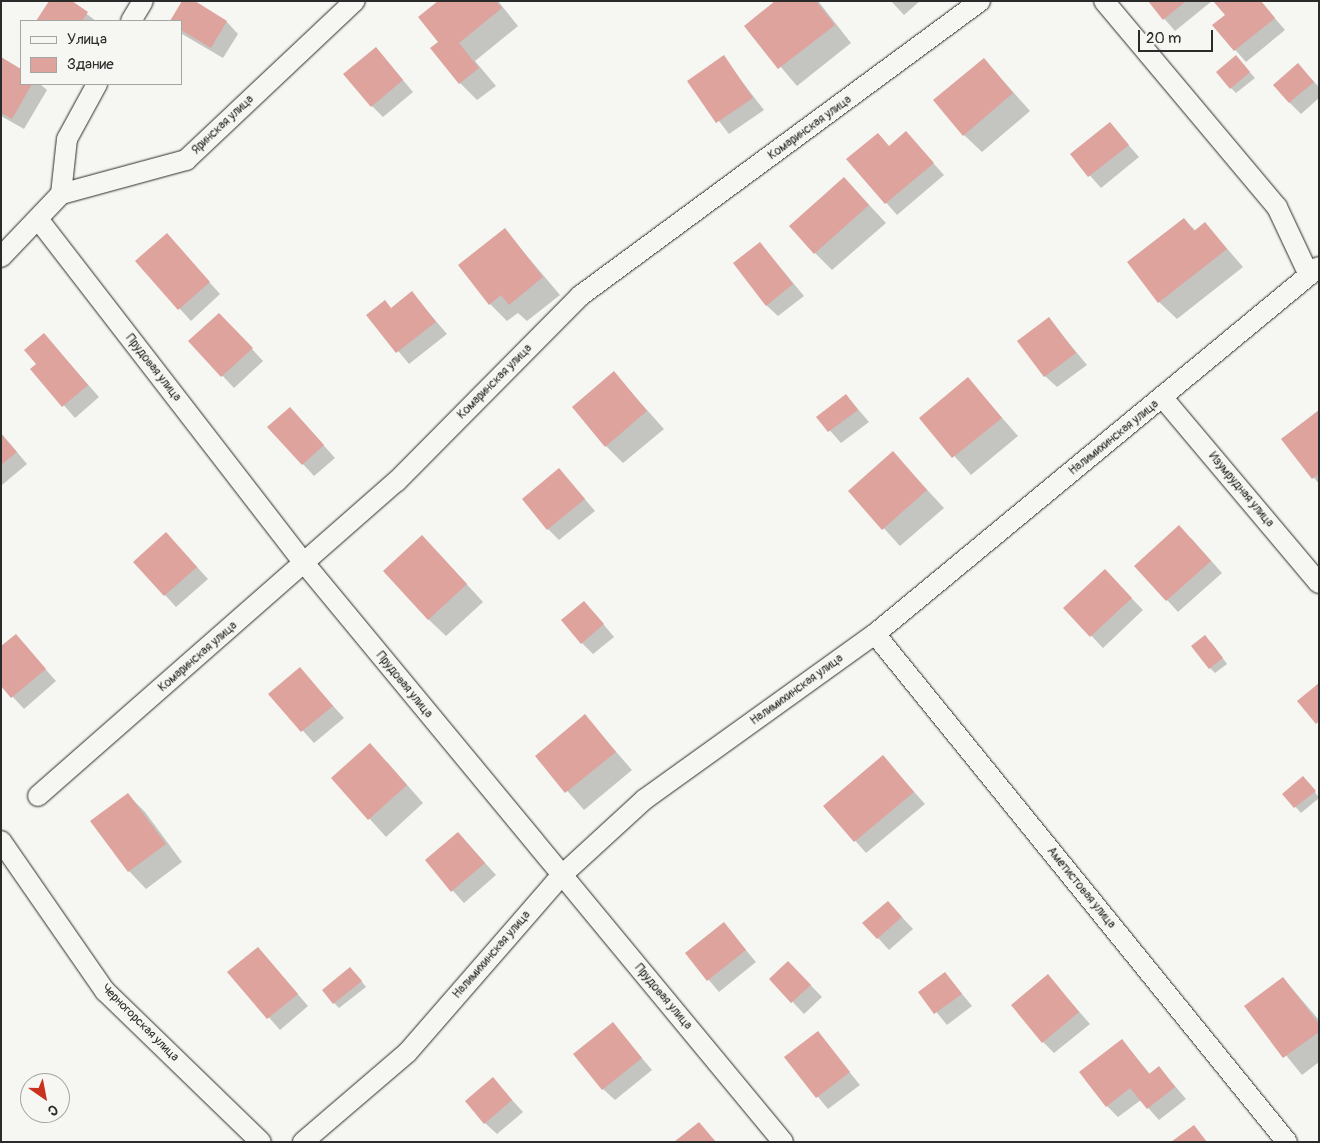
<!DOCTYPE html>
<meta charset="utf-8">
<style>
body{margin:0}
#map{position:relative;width:1320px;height:1143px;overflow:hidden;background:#f6f6f2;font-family:Pangolin,sans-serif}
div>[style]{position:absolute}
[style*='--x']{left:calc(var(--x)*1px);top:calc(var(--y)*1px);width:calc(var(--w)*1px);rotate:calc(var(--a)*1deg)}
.shadow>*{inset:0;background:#0003}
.building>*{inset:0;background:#dea39d}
.roads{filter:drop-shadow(0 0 1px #2b2b2b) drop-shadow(0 0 1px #2b2b2b)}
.street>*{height:20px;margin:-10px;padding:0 10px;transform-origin:10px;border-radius:10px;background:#f6f6f2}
span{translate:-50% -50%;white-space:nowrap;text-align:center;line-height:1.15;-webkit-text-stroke:4.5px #f6f6f2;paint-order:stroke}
.street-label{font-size:12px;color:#2b2b2b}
.frame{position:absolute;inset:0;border:2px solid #2b2b2b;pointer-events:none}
.legend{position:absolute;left:20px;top:20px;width:162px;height:65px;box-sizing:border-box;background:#f6f6f2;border:1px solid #a5a5a2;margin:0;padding:6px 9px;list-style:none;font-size:15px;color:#2b2b2b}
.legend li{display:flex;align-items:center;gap:10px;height:25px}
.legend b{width:25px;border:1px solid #a5a5a2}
.north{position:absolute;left:20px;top:1073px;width:50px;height:50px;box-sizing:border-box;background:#f6f6f2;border:1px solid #a5a5a2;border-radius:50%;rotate:147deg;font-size:14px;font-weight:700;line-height:20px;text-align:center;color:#2b2b2b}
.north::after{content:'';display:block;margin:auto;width:18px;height:22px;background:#c8321e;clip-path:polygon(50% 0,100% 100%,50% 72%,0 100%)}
.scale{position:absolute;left:1138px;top:30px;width:75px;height:22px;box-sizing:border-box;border:2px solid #2b2b2b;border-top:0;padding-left:6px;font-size:15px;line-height:18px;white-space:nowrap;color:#2b2b2b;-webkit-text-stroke:4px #f6f6f2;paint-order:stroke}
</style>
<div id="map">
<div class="shadow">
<div style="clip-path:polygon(50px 1px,70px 1px,96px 21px,37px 21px)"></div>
<div style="clip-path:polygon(183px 1px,192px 1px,227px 22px,238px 34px,223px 58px,182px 34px,181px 21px,171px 21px)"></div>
<div style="clip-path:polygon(440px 1px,498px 1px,518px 26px,475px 61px,496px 86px,477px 100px,460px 83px,440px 42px)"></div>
<div style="clip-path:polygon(777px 1px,818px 1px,851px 43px,797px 86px,746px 26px)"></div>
<div style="clip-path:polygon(891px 1px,920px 1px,904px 15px)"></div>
<div style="clip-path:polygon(1149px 1px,1212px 1px,1175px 31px)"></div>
<div style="clip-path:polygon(1260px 1px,1285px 30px,1246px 62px,1214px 26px,1227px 15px)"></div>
<div style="clip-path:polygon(723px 57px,764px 110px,729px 134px,688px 81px)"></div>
<div style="clip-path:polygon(1px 59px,21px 70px,21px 84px,40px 84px,47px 90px,24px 129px,1px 116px)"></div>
<div style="clip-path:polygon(984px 59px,1030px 111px,982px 152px,964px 135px)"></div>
<div style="clip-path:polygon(387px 61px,413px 92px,383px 117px,372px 106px)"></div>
<div style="clip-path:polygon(1241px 62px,1255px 78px,1236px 93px,1231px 88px)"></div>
<div style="clip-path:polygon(1298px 65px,1319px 87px,1319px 98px,1301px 114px,1289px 102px)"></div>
<div style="clip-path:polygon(1110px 124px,1139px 157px,1101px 188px,1071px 154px)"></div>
<div style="clip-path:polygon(906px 133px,944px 175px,897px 215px,848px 159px,890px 147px)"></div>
<div style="clip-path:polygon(844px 178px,886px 223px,832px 270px,815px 253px)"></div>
<div style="clip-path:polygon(1184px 219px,1196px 231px,1205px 223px,1243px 267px,1177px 319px,1159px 302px)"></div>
<div style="clip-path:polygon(505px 230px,560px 295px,527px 321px,518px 313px,507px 321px,490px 304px)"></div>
<div style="clip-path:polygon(760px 243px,804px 296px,778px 316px,766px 305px)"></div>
<div style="clip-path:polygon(178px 247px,220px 294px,191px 321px,137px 262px)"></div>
<div style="clip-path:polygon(412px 293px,447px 334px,409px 364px,368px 315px,391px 309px)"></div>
<div style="clip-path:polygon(1049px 319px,1087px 365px,1057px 387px,1045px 376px)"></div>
<div style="clip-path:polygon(231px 326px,263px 361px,234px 388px,190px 341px)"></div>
<div style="clip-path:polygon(55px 347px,99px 397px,75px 418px,32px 369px)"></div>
<div style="clip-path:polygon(614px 373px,664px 429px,623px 463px,606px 446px)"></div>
<div style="clip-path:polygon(968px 379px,1018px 436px,971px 475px,921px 418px)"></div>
<div style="clip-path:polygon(846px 395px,869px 422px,841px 443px,818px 417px)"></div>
<div style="clip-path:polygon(1319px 412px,1319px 484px,1283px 439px)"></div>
<div style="clip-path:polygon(301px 420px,335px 458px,314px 476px,269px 427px)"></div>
<div style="clip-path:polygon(1px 433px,27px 464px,2px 485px,1px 485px)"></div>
<div style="clip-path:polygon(893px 453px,944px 508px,900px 546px,850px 491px)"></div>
<div style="clip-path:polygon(559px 469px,595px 511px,559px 540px,548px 529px)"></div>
<div style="clip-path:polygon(1191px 538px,1222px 573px,1178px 612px,1136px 566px)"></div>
<div style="clip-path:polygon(177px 545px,208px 579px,176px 607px,135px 562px)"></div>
<div style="clip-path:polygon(439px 554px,483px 602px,446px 636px,428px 619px)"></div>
<div style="clip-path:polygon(1116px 582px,1143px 610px,1103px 648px,1065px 608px)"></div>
<div style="clip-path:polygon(595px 614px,614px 637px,593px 654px,582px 643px)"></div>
<div style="clip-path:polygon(16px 636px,56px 681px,24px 709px,1px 684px)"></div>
<div style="clip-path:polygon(1211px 642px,1227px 664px,1215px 673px,1210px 668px)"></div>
<div style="clip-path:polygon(300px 669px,344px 718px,314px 743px,270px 694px)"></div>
<div style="clip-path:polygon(585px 716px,632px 770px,584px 810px,537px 756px)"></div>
<div style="clip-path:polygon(883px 757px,925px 804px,866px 853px,825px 806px)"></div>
<div style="clip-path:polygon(387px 762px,423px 803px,386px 837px,333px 778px)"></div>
<div style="clip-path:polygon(1309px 783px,1319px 798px,1301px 813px,1284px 794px)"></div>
<div style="clip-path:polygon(128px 795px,145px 812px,182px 862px,146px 889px,129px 871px)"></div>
<div style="clip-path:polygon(458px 833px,496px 875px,464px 903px,426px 861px)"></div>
<div style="clip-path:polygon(888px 902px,913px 929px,889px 950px,878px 938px)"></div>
<div style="clip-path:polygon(724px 924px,756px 962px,719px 992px,686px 953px)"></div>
<div style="clip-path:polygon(258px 948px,308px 1006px,280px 1030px,229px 972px)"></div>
<div style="clip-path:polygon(945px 973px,972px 1006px,947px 1025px,920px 992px)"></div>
<div style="clip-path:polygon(356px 974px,366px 987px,339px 1008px,334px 1003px)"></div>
<div style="clip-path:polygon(800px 974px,822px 997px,804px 1014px,771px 979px)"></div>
<div style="clip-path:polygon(1048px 976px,1090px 1024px,1054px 1053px,1043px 1042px)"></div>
<div style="clip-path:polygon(1283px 978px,1319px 1020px,1319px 1062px,1302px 1075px,1246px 1006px)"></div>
<div style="clip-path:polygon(613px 1024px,652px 1070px,615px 1100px,603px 1089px)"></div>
<div style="clip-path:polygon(818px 1033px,860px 1085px,828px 1109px,785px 1057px)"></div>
<div style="clip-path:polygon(1122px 1040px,1150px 1074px,1159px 1067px,1186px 1099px,1159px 1120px,1141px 1100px,1118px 1117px,1107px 1106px)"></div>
<div style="clip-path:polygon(493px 1079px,523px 1112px,497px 1134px,485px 1123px)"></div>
</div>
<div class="building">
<div style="clip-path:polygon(49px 1px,72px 1px,88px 12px,82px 21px,36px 21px)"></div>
<div style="clip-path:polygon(182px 1px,195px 1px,227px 21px,211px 48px,181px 30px,181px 21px,170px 21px)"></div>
<div style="clip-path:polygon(438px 1px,496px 1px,502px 8px,459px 43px,479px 68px,459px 84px,430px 48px,438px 42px,418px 17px)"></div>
<div style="clip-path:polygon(775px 1px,816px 1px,835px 25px,778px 69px,744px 26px)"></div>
<div style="clip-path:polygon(1148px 1px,1186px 1px,1163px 20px)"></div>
<div style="clip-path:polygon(1213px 1px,1261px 1px,1275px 18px,1234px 51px,1212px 25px,1225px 15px)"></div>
<div style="clip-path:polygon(376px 47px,403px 80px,371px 107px,343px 74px)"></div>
<div style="clip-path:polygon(724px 55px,753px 98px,716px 123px,687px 81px)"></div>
<div style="clip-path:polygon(1236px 55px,1250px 72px,1230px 89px,1216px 72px)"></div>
<div style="clip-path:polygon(1px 57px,21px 69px,21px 84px,32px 84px,12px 119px,1px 113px)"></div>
<div style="clip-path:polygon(984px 58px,1013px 93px,963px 136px,933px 100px)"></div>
<div style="clip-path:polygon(1298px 63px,1314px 82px,1289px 103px,1273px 85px)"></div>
<div style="clip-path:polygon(1110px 122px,1129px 145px,1088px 177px,1070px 154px)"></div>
<div style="clip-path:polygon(906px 131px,934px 163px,885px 204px,846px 159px,878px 133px,889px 146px)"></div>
<div style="clip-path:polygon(844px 177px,869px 205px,814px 254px,789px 226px)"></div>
<div style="clip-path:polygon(1184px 218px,1194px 231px,1205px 222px,1227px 249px,1158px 303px,1127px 262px)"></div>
<div style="clip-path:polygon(505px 228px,543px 277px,509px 305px,501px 295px,489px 305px,458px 265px)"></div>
<div style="clip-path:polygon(167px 233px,210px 282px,178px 310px,135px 261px)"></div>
<div style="clip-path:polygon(760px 242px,793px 284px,766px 306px,733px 263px)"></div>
<div style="clip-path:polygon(412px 291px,436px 322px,396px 353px,366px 315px,385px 300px,391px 308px)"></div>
<div style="clip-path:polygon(219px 313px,253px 348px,221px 377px,188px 341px)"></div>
<div style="clip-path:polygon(1049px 317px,1076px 353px,1044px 377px,1017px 341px)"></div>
<div style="clip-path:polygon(44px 333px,88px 385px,62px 407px,30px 369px,36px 364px,24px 350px)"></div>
<div style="clip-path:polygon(614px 371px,647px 411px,605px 447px,572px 407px)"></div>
<div style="clip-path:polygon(968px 377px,1002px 418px,952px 458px,919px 418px)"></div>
<div style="clip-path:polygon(846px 394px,858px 410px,828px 432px,816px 417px)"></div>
<div style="clip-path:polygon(290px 407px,324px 445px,302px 465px,267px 427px)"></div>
<div style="clip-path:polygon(1319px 410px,1319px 474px,1312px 479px,1281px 439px)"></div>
<div style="clip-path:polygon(1px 434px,17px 452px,1px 465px)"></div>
<div style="clip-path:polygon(893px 451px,927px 490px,882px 530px,848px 491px)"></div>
<div style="clip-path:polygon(559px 468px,585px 499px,547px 530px,522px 499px)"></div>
<div style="clip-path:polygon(1179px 525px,1211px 561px,1166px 601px,1134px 566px)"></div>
<div style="clip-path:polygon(166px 532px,197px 567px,164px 596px,133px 562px)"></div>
<div style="clip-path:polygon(422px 535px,467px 584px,428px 620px,383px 571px)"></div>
<div style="clip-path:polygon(1105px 569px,1132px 598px,1090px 637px,1063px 608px)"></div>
<div style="clip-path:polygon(584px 601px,604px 624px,581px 644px,561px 620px)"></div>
<div style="clip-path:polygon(16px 634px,46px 669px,11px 698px,1px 686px,1px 646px)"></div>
<div style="clip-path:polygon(1205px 635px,1223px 658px,1209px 669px,1191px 646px)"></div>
<div style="clip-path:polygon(300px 667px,333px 706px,301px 732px,268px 694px)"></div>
<div style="clip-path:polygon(1319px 683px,1319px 721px,1316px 724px,1297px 701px)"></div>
<div style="clip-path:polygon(585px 714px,616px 752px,565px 793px,535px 756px)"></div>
<div style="clip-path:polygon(370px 743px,407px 785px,368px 820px,331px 778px)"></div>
<div style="clip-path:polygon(883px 755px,914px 792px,854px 842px,823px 806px)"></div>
<div style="clip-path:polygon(1303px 776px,1316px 791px,1294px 808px,1282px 794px)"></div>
<div style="clip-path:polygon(128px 793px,166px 844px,128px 872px,90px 821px)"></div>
<div style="clip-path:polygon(458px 832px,485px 863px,451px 892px,425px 860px)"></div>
<div style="clip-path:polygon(888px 901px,902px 917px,877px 939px,862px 923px)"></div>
<div style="clip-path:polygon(724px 922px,746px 950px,707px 981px,685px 953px)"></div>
<div style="clip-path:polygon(258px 947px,298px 994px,267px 1019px,227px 972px)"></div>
<div style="clip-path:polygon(788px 961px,811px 985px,791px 1003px,769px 979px)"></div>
<div style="clip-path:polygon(350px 967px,362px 981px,333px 1004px,322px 990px)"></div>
<div style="clip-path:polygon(945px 972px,962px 994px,934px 1014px,918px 992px)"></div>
<div style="clip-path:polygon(1048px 974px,1079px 1012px,1042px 1043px,1011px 1005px)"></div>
<div style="clip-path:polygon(1283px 977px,1319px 1024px,1319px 1032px,1283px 1058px,1244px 1006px)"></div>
<div style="clip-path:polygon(613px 1022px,642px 1058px,602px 1090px,573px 1054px)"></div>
<div style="clip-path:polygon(818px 1031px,850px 1072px,816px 1098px,784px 1057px)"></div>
<div style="clip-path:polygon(1122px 1039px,1149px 1074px,1159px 1066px,1175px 1087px,1147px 1109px,1130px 1088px,1106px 1107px,1079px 1072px)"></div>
<div style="clip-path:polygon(493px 1077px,512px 1100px,484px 1124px,465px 1101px)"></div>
<div style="clip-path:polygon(699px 1122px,716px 1142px,674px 1142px)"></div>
<div style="clip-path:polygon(1194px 1125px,1207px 1142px,1171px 1142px)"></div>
</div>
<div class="roads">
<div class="street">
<div style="--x:1104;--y:1;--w:269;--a:50"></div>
<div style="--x:1277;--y:207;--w:75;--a:64.8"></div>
<div style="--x:131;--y:21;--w:23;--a:-59"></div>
<div style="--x:61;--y:194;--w:130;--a:-15.2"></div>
<div style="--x:186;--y:160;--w:232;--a:-43.3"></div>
<div style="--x:61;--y:194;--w:55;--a:-83.8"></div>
<div style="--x:67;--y:139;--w:63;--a:-61.4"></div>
<div style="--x:38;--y:219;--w:436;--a:52.3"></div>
<div style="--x:305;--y:564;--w:750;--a:50.41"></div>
<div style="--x:1;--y:257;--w:87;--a:-46.4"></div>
<div style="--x:1163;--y:398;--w:242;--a:49.9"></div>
<div style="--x:875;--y:634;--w:654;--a:50.96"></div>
<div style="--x:38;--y:796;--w:476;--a:-41.3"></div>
<div style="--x:396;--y:482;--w:262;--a:-45.3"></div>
<div style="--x:580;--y:296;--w:497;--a:-36.4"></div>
<div style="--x:1;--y:841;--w:183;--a:55.3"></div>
<div style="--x:105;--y:991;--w:217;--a:44.1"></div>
<div style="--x:303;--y:1142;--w:137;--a:-40.6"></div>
<div style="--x:407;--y:1053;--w:235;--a:-49"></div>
<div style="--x:561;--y:876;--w:114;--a:-42.5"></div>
<div style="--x:645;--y:799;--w:283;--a:-35.7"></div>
<div style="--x:875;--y:634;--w:576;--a:-39.58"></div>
</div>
</div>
<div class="street-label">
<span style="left:223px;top:125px;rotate:-43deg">Яринская улица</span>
<span style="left:810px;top:128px;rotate:-36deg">Комаринская улица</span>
<span style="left:153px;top:368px;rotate:52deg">Прудовая улица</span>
<span style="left:495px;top:382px;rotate:-45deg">Комаринская улица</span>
<span style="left:1114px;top:438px;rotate:-39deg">Налимихинская улица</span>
<span style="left:1241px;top:490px;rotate:50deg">Изумрудная улица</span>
<span style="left:198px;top:657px;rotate:-41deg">Комаринская улица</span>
<span style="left:404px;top:685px;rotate:51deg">Прудовая улица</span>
<span style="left:797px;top:690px;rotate:-36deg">Налимихинская улица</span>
<span style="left:1081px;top:888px;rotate:51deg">Аметистовая улица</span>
<span style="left:492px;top:955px;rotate:-49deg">Налимихинская улица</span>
<span style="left:663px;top:997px;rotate:50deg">Прудовая улица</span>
<span style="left:140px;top:1023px;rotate:45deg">Черногорская улица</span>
</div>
<div class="frame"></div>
<ul class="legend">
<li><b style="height:6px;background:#f6f6f2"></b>Улица</li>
<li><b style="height:14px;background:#dea39d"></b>Здание</li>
</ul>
<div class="north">С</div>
<div class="scale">20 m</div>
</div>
